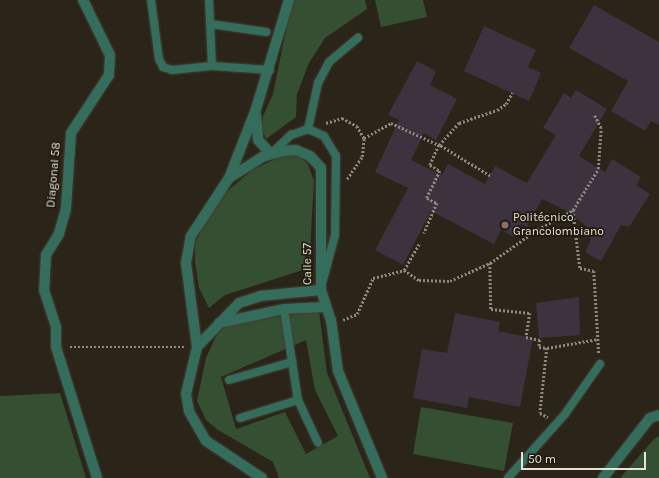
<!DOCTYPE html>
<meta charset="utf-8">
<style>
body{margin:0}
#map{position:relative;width:659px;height:478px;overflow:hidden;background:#2b2418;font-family:Karla,sans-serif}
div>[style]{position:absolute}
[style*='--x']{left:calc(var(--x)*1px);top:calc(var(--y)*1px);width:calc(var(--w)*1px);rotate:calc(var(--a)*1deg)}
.green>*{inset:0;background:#354f32}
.building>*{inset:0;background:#3c333e}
.path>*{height:2.5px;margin-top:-1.25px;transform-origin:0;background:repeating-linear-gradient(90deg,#8e897f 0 2px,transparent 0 4px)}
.roads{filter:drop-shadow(0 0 1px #453f33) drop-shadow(0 0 1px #453f33)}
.lane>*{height:8px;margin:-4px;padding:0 4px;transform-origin:4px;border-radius:4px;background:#346d5c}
.street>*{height:10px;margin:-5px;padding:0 5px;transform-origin:5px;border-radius:5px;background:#346d5c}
.dots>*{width:11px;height:11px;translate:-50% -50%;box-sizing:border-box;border:2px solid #211b0f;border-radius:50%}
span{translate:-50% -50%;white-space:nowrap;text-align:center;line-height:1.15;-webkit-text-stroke:3.5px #211b0f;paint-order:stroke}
.street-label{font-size:12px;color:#e7e3db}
.poi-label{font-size:12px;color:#e7e3db}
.left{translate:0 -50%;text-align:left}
.scale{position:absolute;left:521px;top:452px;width:125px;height:18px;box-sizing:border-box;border:2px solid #e7e3db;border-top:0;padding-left:5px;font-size:12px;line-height:14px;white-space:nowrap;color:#e7e3db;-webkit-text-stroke:3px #211b0f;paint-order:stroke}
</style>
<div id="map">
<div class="green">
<div style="clip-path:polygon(292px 0,365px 0,367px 9px,325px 38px,309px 63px,297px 94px,296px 117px,266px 139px,261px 128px,263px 116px,273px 94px)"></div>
<div style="clip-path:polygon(375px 0,423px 0,427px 17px,381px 27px)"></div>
<div style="clip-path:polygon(288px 153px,300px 156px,308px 164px,314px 181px,309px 268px,225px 295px,209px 308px,199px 288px,195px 262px,195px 243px,205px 222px,224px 194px,252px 170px)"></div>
<div style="clip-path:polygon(evenodd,319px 311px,327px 373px,370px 478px,279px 478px,273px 462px,218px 430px,206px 420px,197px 401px,206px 358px,217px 334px,229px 323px,319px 311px,306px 340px,315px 390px,338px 436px,306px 454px,285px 412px,236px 429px,221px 377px,306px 340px)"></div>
<div style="clip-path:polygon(60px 393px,86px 478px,0 478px,0 396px)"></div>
<div style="clip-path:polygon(421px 407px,513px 423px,504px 471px,413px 454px)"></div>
<div style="clip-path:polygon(659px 436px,659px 478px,620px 478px,654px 439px)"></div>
</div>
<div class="building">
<div style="clip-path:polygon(594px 5px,659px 42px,659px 125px,651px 121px,645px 131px,611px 111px,628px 81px,569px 48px)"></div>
<div style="clip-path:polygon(484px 26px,536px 50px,528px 67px,541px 73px,529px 101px,464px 71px)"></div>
<div style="clip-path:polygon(417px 61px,436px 71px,430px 85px,457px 99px,436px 140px,424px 133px,411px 160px,442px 175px,448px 164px,485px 184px,495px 166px,527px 183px,556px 135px,543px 128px,564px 93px,571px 98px,576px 90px,607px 109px,579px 156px,605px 172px,612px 159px,641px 177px,636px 185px,650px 194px,629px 227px,621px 225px,601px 261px,585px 252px,591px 239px,585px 235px,590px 229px,567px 211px,542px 199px,527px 227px,521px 224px,514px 237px,501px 230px,494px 244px,431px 211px,403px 265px,375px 250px,408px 188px,375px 172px,399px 120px,388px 115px)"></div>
<div style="clip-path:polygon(579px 297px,580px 335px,539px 338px,536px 303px)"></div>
<div style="clip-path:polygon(455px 313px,500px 322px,498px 331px,533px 338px,520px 407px,469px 397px,467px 408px,413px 398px,422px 349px,447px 353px)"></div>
</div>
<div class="path">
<div style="--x:326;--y:123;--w:17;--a:-17"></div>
<div style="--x:342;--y:118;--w:17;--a:28"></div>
<div style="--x:357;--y:126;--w:14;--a:60"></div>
<div style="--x:364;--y:138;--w:31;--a:-29"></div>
<div style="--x:391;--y:123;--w:53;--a:24.6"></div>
<div style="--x:439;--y:145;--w:22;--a:114"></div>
<div style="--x:430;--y:165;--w:12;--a:31"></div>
<div style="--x:440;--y:171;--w:30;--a:116"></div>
<div style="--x:427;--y:198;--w:11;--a:27"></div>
<div style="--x:437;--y:203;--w:33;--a:113"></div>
<div style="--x:490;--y:176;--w:60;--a:-148.7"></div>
<div style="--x:439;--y:145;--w:30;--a:-48"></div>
<div style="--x:459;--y:123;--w:40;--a:-18.9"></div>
<div style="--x:497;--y:110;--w:11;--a:-34"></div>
<div style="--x:506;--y:104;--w:13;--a:-61"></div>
<div style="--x:347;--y:179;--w:27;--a:-56"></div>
<div style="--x:362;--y:157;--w:19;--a:-84"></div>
<div style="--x:573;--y:210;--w:58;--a:83.1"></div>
<div style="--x:580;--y:268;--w:14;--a:12"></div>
<div style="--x:594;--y:271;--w:83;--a:86.6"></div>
<div style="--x:490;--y:263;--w:46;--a:88.8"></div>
<div style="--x:491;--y:309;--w:39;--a:6"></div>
<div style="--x:530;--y:313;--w:24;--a:99"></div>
<div style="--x:526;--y:337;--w:14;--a:12"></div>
<div style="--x:540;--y:340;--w:7;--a:98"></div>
<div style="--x:539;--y:347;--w:8;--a:7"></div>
<div style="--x:547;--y:348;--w:65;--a:96.1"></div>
<div style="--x:540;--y:413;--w:9;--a:27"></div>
<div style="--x:404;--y:270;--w:32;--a:-60"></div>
<div style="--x:343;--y:320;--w:15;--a:-23"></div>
<div style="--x:357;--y:314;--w:39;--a:-66"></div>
<div style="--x:373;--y:278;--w:32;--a:-14"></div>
<div style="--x:404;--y:270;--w:18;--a:34"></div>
<div style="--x:419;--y:280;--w:31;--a:2"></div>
<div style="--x:450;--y:281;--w:44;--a:-24.2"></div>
<div style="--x:490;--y:263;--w:59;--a:-35.3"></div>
<div style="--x:538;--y:229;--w:40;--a:-28"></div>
<div style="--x:573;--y:210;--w:48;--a:-58.6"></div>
<div style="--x:598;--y:169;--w:41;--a:-85.8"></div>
<div style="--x:601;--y:128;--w:15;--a:-118"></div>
<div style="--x:70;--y:347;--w:115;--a:0"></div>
<div style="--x:547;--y:348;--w:52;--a:-10"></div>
</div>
<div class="roads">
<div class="lane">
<div style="--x:151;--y:0;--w:60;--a:82.3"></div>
<div style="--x:159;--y:59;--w:9;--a:63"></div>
<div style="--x:163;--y:67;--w:9;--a:18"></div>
<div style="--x:172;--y:70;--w:40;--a:-5.7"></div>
<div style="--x:209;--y:0;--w:66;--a:87.4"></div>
<div style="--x:212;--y:66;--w:58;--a:3.9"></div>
<div style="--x:210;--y:24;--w:57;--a:8.1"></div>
<div style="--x:308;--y:129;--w:47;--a:-77.7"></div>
<div style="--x:318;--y:83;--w:24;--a:-62"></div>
<div style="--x:329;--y:62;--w:38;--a:-40"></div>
<div style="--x:271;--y:154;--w:28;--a:-44"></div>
<div style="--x:291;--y:135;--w:18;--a:-19"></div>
<div style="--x:308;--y:129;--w:17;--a:24"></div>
<div style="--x:324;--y:136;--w:23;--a:59"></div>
<div style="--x:336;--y:156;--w:79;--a:90.7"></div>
<div style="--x:335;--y:235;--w:47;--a:104.9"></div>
<div style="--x:284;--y:309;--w:92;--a:81.3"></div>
<div style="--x:298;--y:400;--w:47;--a:65.1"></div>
<div style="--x:229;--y:380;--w:66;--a:-15.9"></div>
<div style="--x:240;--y:418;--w:61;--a:-17.2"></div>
<div style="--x:508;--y:478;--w:86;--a:-48.3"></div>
<div style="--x:565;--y:414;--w:61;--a:-55"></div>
</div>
<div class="street">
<div style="--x:83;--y:0;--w:61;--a:63.9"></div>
<div style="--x:110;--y:55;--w:20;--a:93"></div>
<div style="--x:109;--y:75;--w:69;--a:123.2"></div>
<div style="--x:71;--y:133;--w:76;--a:93.8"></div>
<div style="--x:66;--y:209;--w:26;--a:106"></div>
<div style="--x:59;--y:234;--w:25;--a:122"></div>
<div style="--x:46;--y:255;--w:35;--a:93"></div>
<div style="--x:44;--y:290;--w:40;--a:72"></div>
<div style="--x:56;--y:328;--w:19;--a:90"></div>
<div style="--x:56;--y:347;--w:137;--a:72.6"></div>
<div style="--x:256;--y:115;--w:25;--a:85"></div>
<div style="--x:258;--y:140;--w:19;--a:47"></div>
<div style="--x:229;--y:178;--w:39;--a:-32"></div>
<div style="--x:262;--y:157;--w:22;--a:-16"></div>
<div style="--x:283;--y:151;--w:13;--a:-4"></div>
<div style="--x:296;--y:150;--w:15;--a:23"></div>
<div style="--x:310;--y:156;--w:16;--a:47"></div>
<div style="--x:321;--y:168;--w:122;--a:90"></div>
<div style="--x:321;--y:290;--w:32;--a:72"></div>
<div style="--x:331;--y:320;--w:51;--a:82.2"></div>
<div style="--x:338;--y:371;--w:116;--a:67.6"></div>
<div style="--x:219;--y:323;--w:66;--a:-12.2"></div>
<div style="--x:284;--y:309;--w:41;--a:-2.8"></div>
<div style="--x:197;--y:347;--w:61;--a:-46.3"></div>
<div style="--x:239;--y:303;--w:22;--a:-18"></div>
<div style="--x:260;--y:296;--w:61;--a:-5.6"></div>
<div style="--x:262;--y:478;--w:67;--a:-146.5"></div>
<div style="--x:206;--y:441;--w:34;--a:-120"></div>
<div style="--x:189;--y:411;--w:17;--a:-100"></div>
<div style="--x:186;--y:394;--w:48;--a:-76.8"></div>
<div style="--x:197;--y:347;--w:85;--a:-97.5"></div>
<div style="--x:186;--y:263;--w:27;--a:-80"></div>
<div style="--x:191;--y:236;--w:69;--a:-56.8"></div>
<div style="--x:229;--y:178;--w:74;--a:-68.6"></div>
<div style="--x:256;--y:109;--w:114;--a:-73.2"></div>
<div style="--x:603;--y:478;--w:76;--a:-51.9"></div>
<div style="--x:650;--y:418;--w:9;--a:-18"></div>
</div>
</div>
<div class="dots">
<div style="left:505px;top:225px;background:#8d6e63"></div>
</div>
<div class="street-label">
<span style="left:54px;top:175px;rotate:-85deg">Diagonal 58</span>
<span style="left:308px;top:264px;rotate:-90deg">Calle 57</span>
</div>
<div class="poi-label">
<span class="left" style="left:513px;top:225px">Politécnico<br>Grancolombiano</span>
</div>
<div class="scale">50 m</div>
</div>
